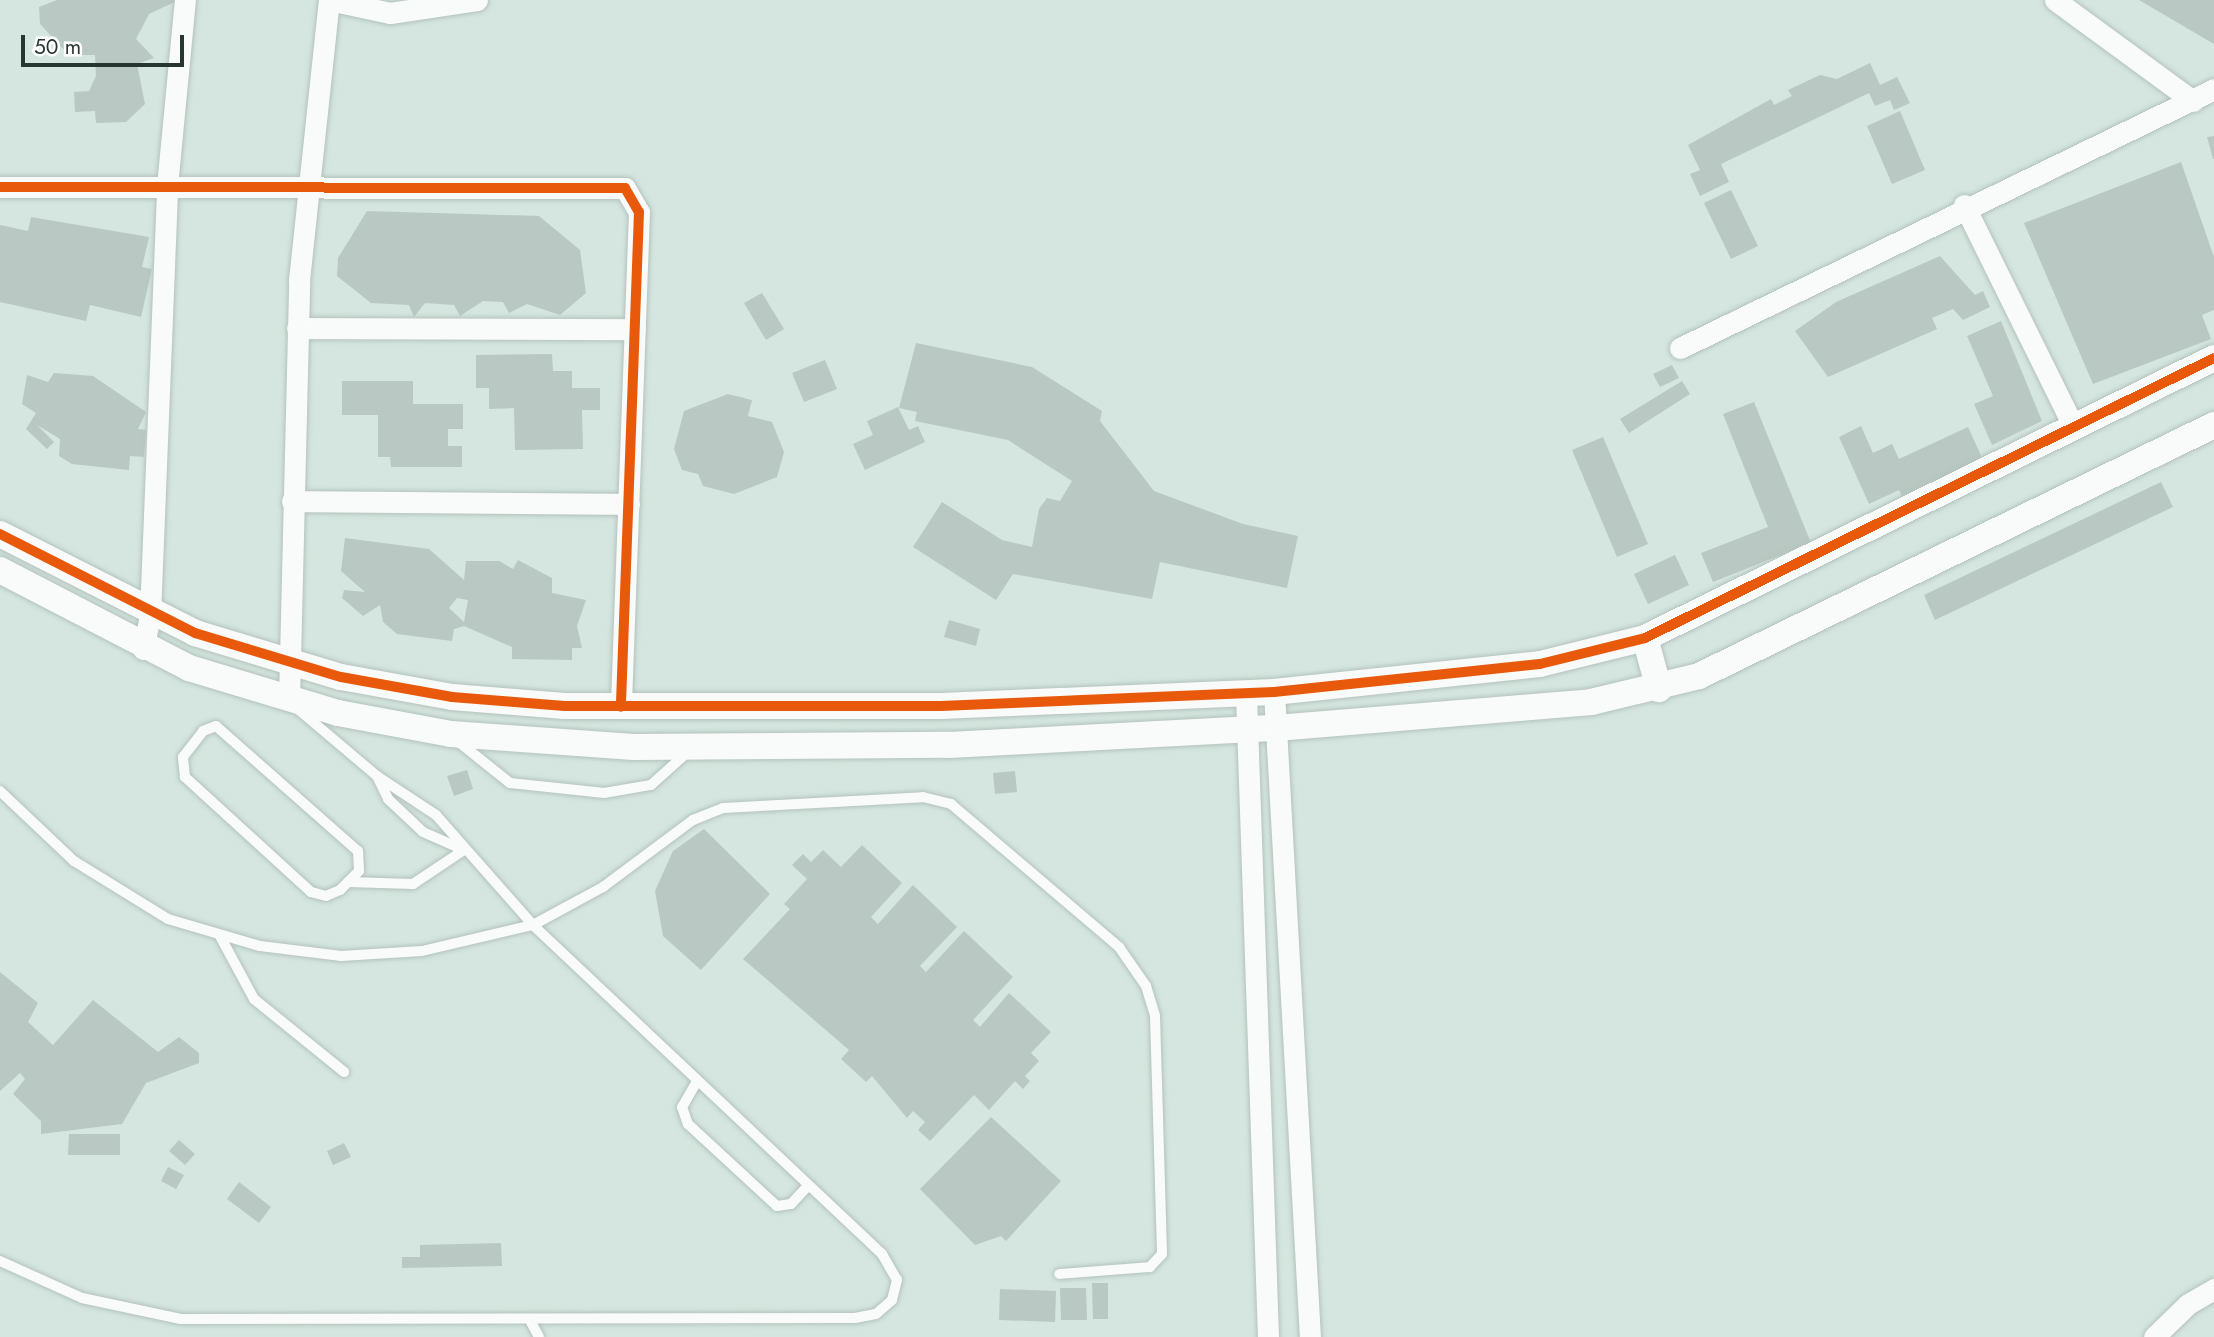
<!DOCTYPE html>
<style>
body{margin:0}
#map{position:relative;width:2214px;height:1337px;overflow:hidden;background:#d4e6df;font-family:Jost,sans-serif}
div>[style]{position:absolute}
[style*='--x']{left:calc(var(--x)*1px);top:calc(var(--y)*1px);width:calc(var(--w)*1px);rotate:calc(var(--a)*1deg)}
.building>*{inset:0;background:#b9c8c2}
.roads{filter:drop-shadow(0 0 2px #b4c2bc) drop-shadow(0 0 2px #b4c2bc)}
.service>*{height:10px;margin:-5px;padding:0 5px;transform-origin:5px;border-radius:5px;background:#f9fbfa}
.minor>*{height:21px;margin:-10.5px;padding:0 10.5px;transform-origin:10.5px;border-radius:10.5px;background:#f9fbfa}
.tertiary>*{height:26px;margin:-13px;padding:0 13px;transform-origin:13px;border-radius:13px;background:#f9fbfa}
.cycleway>*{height:10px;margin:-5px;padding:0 5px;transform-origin:5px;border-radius:5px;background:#e8590c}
span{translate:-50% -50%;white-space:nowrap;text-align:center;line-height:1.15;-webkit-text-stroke:5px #fff;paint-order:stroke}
.scale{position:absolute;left:21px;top:35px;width:163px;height:32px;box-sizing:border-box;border:4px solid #283631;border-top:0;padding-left:9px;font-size:21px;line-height:24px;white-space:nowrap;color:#283631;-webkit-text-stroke:5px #fff;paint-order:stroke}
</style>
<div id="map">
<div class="building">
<div style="clip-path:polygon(57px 0,179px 0,149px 14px,136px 39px,154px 58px,137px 64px,145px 104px,126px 122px,96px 123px,95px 111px,75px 112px,74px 92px,89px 91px,96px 76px,95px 55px,81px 55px,77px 46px,65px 51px,40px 24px,39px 7px)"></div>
<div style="clip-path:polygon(2139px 0,2214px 0,2214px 44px)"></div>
<div style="clip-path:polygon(1870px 63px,1880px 85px,1897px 77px,1910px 103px,1894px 110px,1890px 100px,1875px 106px,1869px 93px,1721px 164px,1729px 182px,1700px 196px,1690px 174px,1700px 170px,1688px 145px,1771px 99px,1774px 105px,1792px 96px,1788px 90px,1820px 75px,1837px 79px)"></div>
<div style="clip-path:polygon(1900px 111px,1925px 170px,1892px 184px,1867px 126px)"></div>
<div style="clip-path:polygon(2214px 136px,2214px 159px,2213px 159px,2207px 137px)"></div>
<div style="clip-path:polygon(2181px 162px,2214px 257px,2214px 310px,2202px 315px,2211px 339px,2093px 384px,2024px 223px)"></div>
<div style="clip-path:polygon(1731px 190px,1758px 246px,1731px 259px,1704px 203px)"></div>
<div style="clip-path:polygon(367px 211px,539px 216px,580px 250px,586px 293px,560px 315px,527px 304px,509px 313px,503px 302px,483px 301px,460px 316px,454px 305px,425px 303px,414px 317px,409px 305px,371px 303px,337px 276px,338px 258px)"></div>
<div style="clip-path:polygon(31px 217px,149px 237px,142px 267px,152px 269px,141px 317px,90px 305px,86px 321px,0 302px,0 225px,28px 231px)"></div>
<div style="clip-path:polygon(1940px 256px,1975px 295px,1983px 291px,1990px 307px,1963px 320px,1953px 309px,1932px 318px,1937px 329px,1828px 377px,1795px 331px,1836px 302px)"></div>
<div style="clip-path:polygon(762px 293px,784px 329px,766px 340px,744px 303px)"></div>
<div style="clip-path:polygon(2001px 321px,2042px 421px,1992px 445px,1974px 404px,1993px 396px,1967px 336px)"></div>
<div style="clip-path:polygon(916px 343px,1032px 367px,1102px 411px,1100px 421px,1154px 491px,1243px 524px,1298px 536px,1287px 588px,1160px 562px,1152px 599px,1013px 574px,996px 600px,913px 547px,942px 502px,1002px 540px,1032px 547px,1039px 509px,1047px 498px,1060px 501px,1072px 481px,1008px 440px,915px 421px,917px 412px,899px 408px)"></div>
<div style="clip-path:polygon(552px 354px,553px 371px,572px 371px,572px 388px,600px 388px,600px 410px,582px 410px,583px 449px,515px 450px,514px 408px,489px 409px,489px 388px,476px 388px,476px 355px)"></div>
<div style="clip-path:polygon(825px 360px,837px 389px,804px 402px,792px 373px)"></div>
<div style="clip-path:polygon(1672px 365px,1679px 378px,1660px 387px,1653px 374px)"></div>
<div style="clip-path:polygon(54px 373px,93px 376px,146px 412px,138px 429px,146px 430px,144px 457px,130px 456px,129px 470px,72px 464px,59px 456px,60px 439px,37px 425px,54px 442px,47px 449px,26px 429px,36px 413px,22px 404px,27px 375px,48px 382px)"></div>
<div style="clip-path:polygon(342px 381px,413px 381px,413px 404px,463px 404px,463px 429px,448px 429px,448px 446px,462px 446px,462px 467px,391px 467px,390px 457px,378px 457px,378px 415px,342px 415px)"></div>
<div style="clip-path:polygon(1682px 381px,1690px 394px,1629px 433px,1620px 419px)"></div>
<div style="clip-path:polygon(728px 394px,752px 400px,748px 416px,772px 422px,784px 452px,777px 477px,734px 494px,703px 486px,698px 474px,682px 470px,674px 449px,684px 411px)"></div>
<div style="clip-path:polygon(1754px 402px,1811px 543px,1713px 582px,1701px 553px,1768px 527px,1723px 414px)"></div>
<div style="clip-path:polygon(898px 407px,909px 430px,918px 426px,925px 442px,865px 470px,853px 444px,873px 435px,867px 421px)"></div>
<div style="clip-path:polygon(1861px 426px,1873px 453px,1892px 444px,1899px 459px,1968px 427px,1984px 462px,1903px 499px,1899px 490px,1869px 504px,1839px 437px)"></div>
<div style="clip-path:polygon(1603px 437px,1648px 544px,1617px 557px,1572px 450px)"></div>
<div style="clip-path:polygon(2161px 482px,2173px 507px,1935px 620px,1924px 595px)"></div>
<div style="clip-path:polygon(evenodd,345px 538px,429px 549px,464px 580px,466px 561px,499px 561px,513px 569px,518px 560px,552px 578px,552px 593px,586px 600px,577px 626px,582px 648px,572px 648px,572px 660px,512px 659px,512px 647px,464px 626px,454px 629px,452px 641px,397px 634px,383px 622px,380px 605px,363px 616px,342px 598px,344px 590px,365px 592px,341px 571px,345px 538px,457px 598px,468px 600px,464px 622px,449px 608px,457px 598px)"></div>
<div style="clip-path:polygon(1675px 555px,1689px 585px,1648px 604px,1634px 574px)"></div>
<div style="clip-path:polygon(949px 620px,980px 629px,976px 646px,944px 637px)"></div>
<div style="clip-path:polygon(467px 770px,473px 789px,454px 796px,447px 776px)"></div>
<div style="clip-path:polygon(1015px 771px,1017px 792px,995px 794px,993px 773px)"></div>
<div style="clip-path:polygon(704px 829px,770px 894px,701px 970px,663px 936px,655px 891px,673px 851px)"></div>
<div style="clip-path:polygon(862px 845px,902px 883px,871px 917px,878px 924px,913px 885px,957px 927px,920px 966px,926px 972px,964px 931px,1013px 977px,973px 1020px,980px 1027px,1009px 993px,1051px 1032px,1031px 1053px,1039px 1061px,1025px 1076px,1030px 1081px,1023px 1089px,1015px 1081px,989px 1110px,974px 1095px,930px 1141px,918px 1130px,925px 1122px,913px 1111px,907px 1118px,872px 1076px,866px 1082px,841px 1059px,849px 1050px,743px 959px,790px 909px,784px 904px,807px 879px,792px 865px,803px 854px,811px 862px,823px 850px,841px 867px)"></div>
<div style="clip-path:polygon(0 972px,38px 1003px,28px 1022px,53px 1045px,93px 1000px,158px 1052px,179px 1037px,199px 1053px,199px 1063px,146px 1083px,122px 1124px,41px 1134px,41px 1121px,13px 1094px,25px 1079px,20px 1073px,0 1091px)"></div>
<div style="clip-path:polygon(991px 1117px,1061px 1181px,1006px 1241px,1001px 1236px,975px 1245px,920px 1189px)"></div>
<div style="clip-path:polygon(69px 1134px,120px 1134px,120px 1155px,68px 1155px)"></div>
<div style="clip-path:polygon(179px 1140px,195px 1154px,185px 1165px,169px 1151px)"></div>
<div style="clip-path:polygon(344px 1143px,351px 1157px,333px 1165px,327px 1151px)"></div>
<div style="clip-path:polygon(168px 1167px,184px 1175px,176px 1189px,161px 1181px)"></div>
<div style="clip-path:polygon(239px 1182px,271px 1207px,259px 1223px,227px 1199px)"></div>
<div style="clip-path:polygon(501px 1243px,502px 1266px,402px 1268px,402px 1257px,420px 1257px,420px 1245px)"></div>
<div style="clip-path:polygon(1092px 1283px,1108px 1283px,1108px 1319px,1093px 1319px)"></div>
<div style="clip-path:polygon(1060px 1288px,1086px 1288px,1087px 1320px,1061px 1320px)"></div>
<div style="clip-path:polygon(1000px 1289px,1056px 1291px,1055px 1322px,999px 1320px)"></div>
</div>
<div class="roads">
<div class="service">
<div style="--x:216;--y:726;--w:189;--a:41.4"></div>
<div style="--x:358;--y:851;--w:20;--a:87"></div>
<div style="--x:359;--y:871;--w:27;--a:135"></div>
<div style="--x:340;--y:890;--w:15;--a:157"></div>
<div style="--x:326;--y:896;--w:16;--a:-165"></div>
<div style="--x:311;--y:892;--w:171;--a:-137.6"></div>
<div style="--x:185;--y:777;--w:20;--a:-96"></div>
<div style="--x:183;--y:757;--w:33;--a:-52"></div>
<div style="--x:203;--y:731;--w:14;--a:-21"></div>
<div style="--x:455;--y:739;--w:70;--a:38.7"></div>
<div style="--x:510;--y:783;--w:95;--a:6.1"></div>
<div style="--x:604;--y:793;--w:48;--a:-9.7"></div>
<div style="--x:651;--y:785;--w:52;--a:-41.9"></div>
<div style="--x:377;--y:776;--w:25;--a:64"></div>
<div style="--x:388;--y:799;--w:48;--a:43.3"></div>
<div style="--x:423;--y:832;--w:45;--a:23.7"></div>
<div style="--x:0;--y:791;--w:102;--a:43.4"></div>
<div style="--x:74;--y:861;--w:110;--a:31.7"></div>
<div style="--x:168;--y:919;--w:96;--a:16.4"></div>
<div style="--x:260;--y:946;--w:82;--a:7"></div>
<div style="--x:341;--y:956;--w:81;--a:-3.5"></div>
<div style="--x:422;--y:951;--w:114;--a:-13.2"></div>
<div style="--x:533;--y:925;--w:80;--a:-28.5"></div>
<div style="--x:603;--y:887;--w:112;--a:-36.7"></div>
<div style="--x:693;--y:820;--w:32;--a:-22"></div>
<div style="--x:723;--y:808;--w:200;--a:-3.1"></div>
<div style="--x:923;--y:797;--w:29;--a:14"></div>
<div style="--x:951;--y:804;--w:221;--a:40.4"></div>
<div style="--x:1119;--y:947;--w:47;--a:55.3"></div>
<div style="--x:1146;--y:986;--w:31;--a:73"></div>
<div style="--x:1155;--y:1016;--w:238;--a:88.3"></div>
<div style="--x:1162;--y:1254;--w:18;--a:133"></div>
<div style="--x:1150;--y:1267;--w:91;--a:175.6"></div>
<div style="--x:348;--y:882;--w:65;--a:1.8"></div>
<div style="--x:413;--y:884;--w:61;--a:-33.7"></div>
<div style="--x:220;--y:936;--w:72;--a:61.6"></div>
<div style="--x:254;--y:999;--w:116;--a:39"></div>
<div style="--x:696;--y:1083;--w:28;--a:120"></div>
<div style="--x:682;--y:1107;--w:18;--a:71"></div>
<div style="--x:688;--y:1124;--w:121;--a:42.7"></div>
<div style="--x:777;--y:1206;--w:14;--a:-8"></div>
<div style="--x:791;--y:1204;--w:25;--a:-47"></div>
<div style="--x:0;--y:1261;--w:90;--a:24.3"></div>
<div style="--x:82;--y:1298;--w:101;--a:12"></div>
<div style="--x:181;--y:1319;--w:674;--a:-0.09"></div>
<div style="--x:855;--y:1318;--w:21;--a:-11"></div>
<div style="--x:876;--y:1314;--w:21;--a:-41"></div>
<div style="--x:892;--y:1300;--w:21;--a:-76"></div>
<div style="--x:897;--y:1280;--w:30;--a:-120"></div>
<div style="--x:882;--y:1254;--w:480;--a:-136.7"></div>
<div style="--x:533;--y:925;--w:147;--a:-131.4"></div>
<div style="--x:436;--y:815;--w:71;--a:-146.5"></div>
<div style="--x:377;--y:776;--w:110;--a:-139.8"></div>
<div style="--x:531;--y:1322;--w:17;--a:62"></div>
</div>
<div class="minor">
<div style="--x:2055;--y:0;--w:171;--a:36.2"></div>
<div style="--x:0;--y:187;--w:625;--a:0.09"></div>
<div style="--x:625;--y:188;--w:28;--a:60"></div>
<div style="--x:639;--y:212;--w:495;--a:92.1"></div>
<div style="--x:1964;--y:205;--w:249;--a:63.7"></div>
<div style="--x:297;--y:328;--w:338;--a:0.2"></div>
<div style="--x:1680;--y:348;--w:593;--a:-25.87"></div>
<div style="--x:292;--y:501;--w:337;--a:0.5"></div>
<div style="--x:143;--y:649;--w:35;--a:-78"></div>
<div style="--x:150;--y:615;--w:429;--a:-87.7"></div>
<div style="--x:167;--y:186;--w:187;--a:-84.5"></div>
<div style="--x:1274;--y:692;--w:646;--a:86.81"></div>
<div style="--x:1246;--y:694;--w:643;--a:88.04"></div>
<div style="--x:289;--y:700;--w:420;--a:-88.6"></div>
<div style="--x:299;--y:280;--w:282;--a:-83.9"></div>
<div style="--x:329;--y:0;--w:62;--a:12"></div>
<div style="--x:390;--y:13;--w:88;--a:-8.5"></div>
<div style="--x:2154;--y:1337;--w:47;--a:-44.1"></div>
<div style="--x:2188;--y:1304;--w:30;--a:-30"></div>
</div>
<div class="tertiary">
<div style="--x:0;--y:534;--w:219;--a:26.9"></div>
<div style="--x:195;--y:633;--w:152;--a:16.8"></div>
<div style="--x:341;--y:677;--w:113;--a:10.2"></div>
<div style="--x:452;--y:697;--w:113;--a:4.6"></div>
<div style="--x:565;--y:706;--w:376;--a:0"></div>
<div style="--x:941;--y:706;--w:333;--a:-2.4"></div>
<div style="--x:1274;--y:692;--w:267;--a:-6"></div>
<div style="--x:1540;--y:664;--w:108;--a:-13.9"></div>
<div style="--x:1645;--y:638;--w:634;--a:-26.2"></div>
<div style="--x:0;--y:570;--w:213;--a:27.4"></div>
<div style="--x:189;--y:668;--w:156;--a:16.8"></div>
<div style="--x:338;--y:713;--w:115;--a:10.5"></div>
<div style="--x:451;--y:734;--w:183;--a:4.1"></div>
<div style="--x:634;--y:747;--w:315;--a:-0.4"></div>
<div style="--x:949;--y:745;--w:328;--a:-3"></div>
<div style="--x:1277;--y:728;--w:315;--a:-4.7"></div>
<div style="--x:1591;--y:702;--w:111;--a:-13.5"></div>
<div style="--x:1699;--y:676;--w:573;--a:-25.98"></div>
<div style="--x:1645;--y:638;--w:53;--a:74.6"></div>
</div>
</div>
<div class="cycleway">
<div style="--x:0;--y:187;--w:625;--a:0.09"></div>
<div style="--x:625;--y:188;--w:28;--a:60"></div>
<div style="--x:639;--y:212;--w:495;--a:92.1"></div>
<div style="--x:0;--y:534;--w:219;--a:26.9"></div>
<div style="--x:195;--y:633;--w:152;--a:16.8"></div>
<div style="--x:341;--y:677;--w:113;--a:10.2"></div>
<div style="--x:452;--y:697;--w:113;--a:4.6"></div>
<div style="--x:565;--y:706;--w:376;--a:0"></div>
<div style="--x:941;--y:706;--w:333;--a:-2.4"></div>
<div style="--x:1274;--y:692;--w:267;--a:-6"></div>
<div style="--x:1540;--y:664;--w:108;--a:-13.9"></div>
<div style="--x:1645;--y:638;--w:634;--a:-26.2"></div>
</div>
<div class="scale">50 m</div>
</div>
